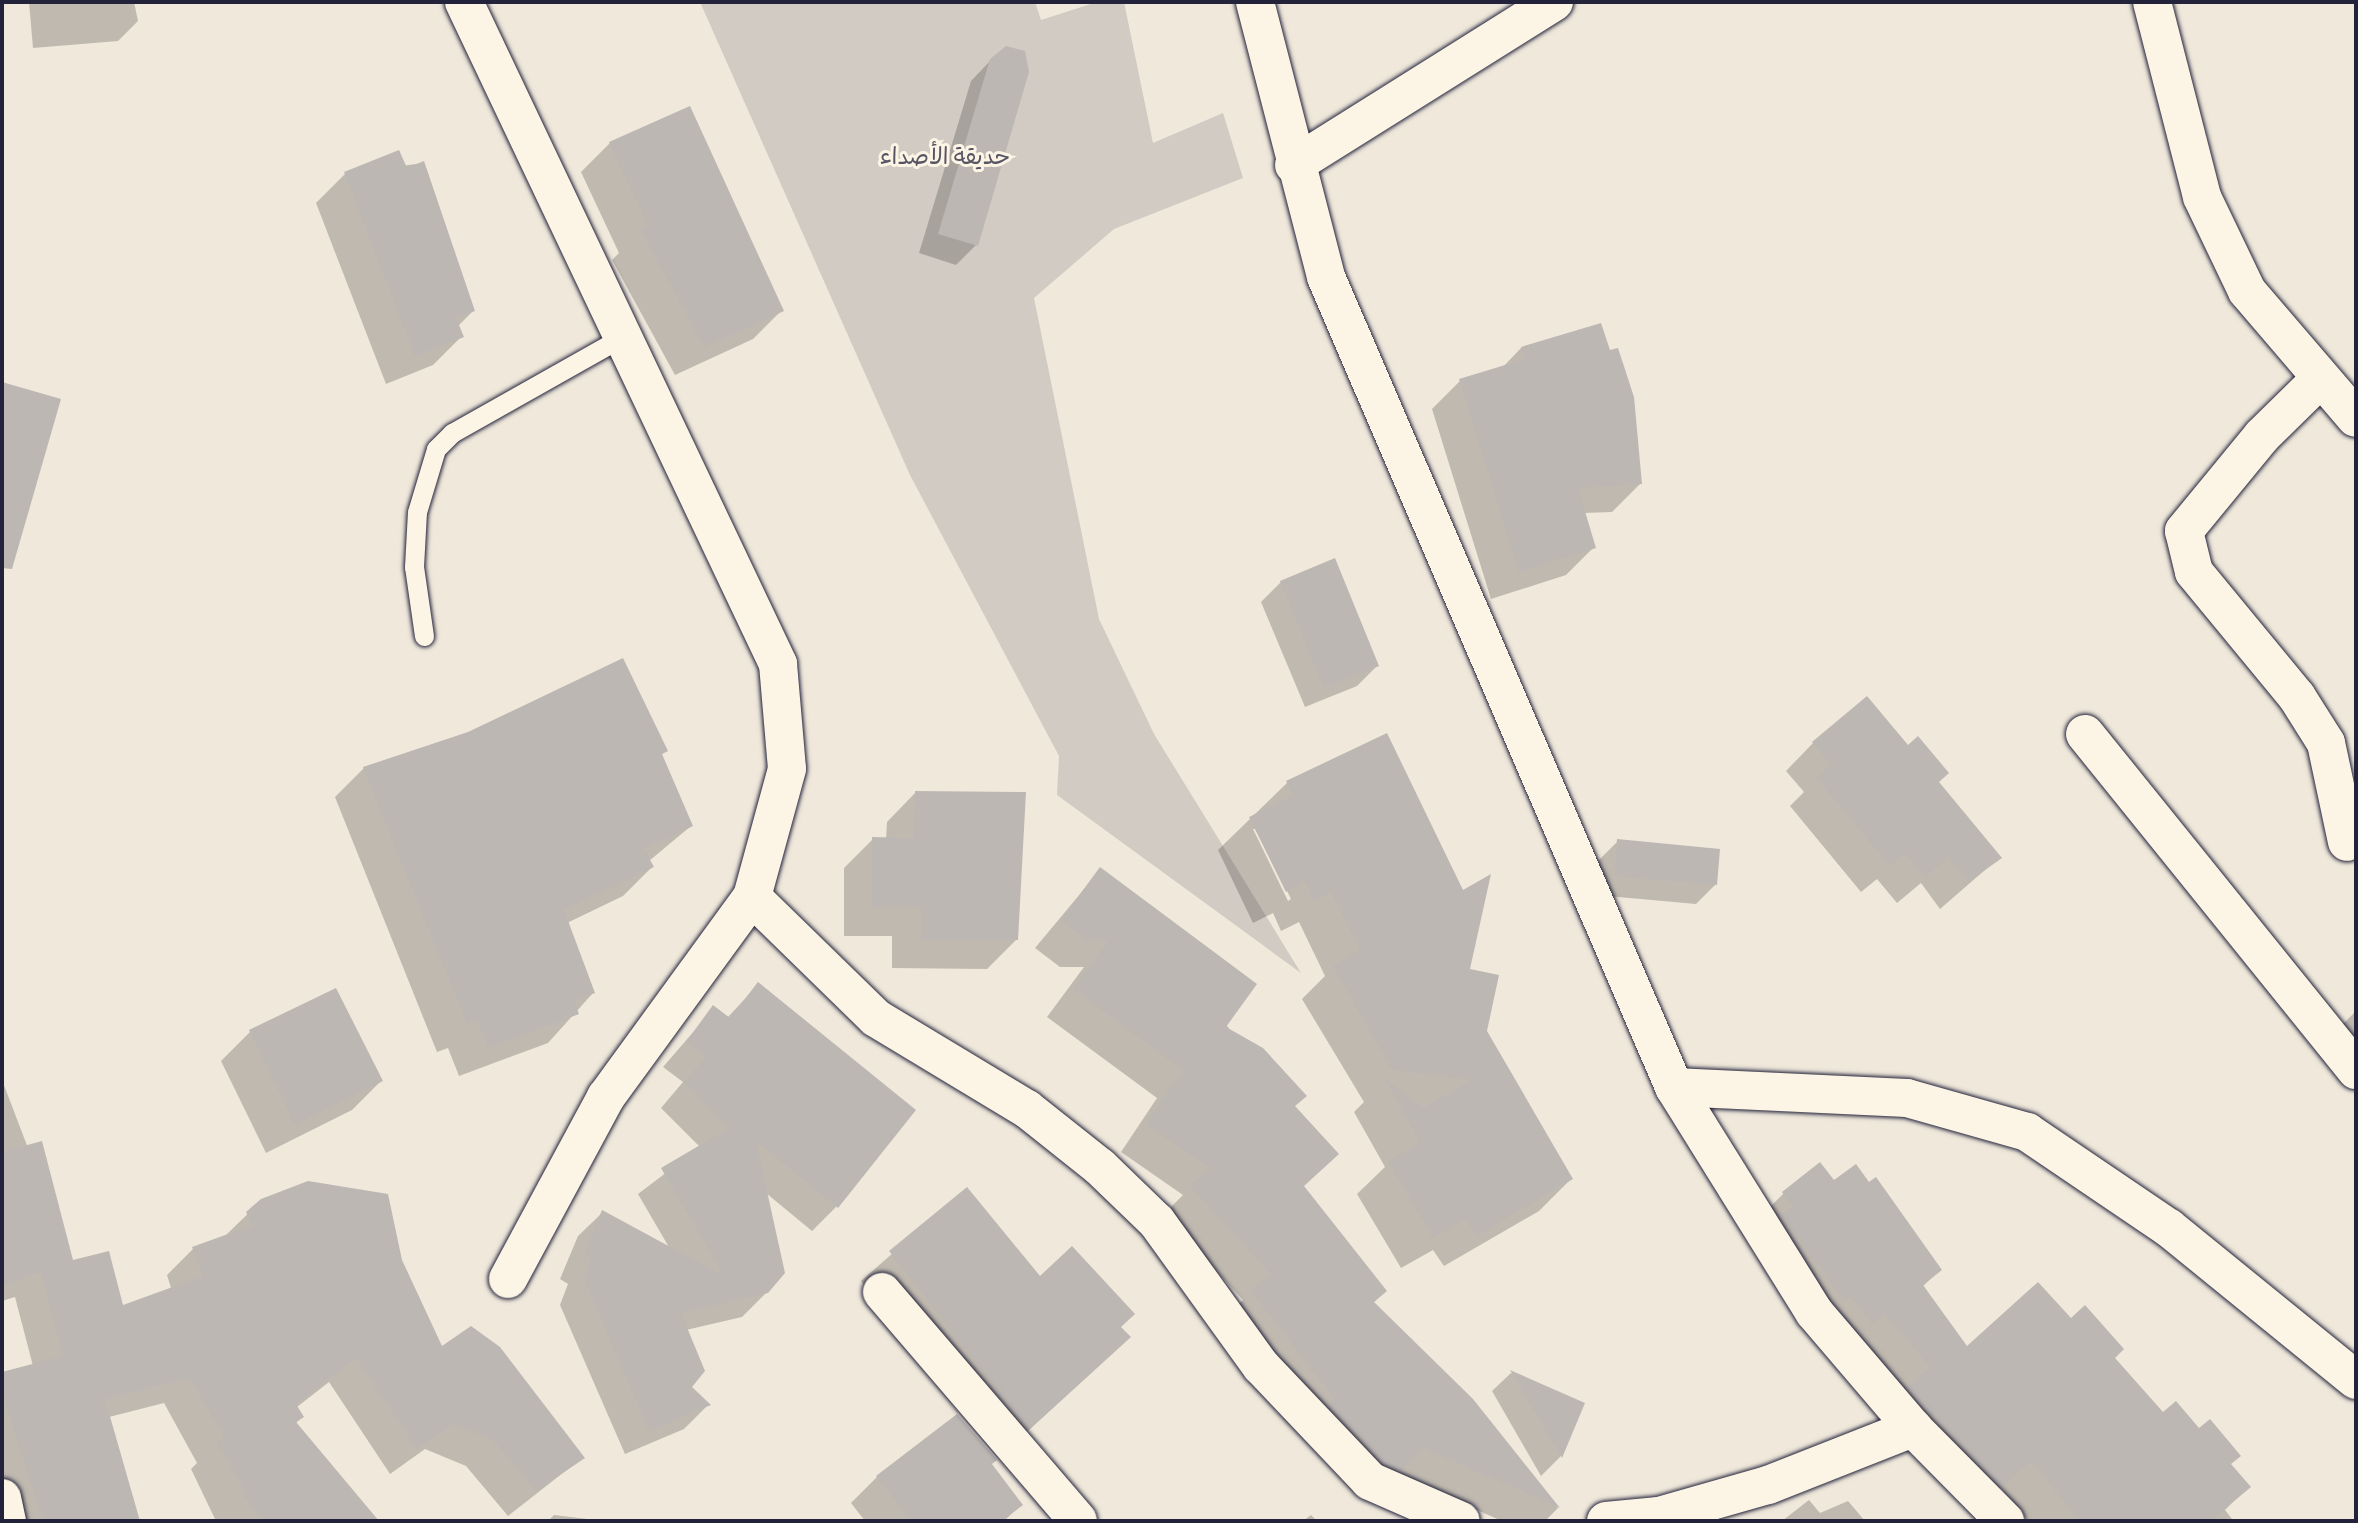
<!DOCTYPE html>
<meta charset="utf-8">
<style>
body{margin:0}
#map{position:relative;width:2358px;height:1523px;overflow:hidden;background:#efe8db;font-family:"Gochi Hand","Playpen Sans Arabic",sans-serif}
div>[style]{position:absolute}
[style*='--x']{left:calc(var(--x)*1px);top:calc(var(--y)*1px);width:calc(var(--w)*1px);rotate:calc(var(--a)*1deg)}
.green>*{inset:0;background:#d1cbc3}
.shadow>*{inset:0;background:#0003}
.building>*{inset:0;background:#bcb7b3}
.roads{filter:drop-shadow(0 0 2px #22223b) drop-shadow(0 0 2px #22223b)}
.lane>*{height:19px;margin:-9.5px;padding:0 9.5px;transform-origin:9.5px;border-radius:9.5px;background:#fcf5e5}
.street>*{height:38px;margin:-19px;padding:0 19px;transform-origin:19px;border-radius:19px;background:#fcf5e5}
span{translate:-50% -50%;white-space:nowrap;text-align:center;line-height:1.15;-webkit-text-stroke:6px #fcf5e5;paint-order:stroke}
.park-label{font-size:23px;color:#575564}
.frame{position:absolute;inset:0;border:4px solid #22223b;pointer-events:none}
</style>
<div id="map">
<div class="green">
<div style="clip-path:polygon(700px 2px,1035px 2px,1041px 20px,1097px 2px,1124px 2px,1153px 143px,1223px 113px,1243px 178px,1114px 229px,1034px 298px,1099px 619px,1154px 734px,1301px 973px,1057px 795px,1059px 756px,910px 475px)"></div>
</div>
<div class="shadow">
<div style="clip-path:polygon(29px 2px,134px 2px,138px 21px,118px 41px,33px 48px)"></div>
<div style="clip-path:polygon(991px 60px,976px 245px,956px 265px,919px 253px,971px 81px)"></div>
<div style="clip-path:polygon(610px 143px,782px 310px,753px 339px,675px 375px,612px 260px,619px 253px,581px 172px)"></div>
<div style="clip-path:polygon(423px 163px,473px 311px,458px 326px,462px 336px,433px 365px,386px 384px,316px 203px,345px 174px)"></div>
<div style="clip-path:polygon(1600px 325px,1640px 484px,1612px 512px,1583px 513px,1594px 547px,1566px 575px,1491px 599px,1432px 409px,1460px 381px,1502px 368px,1521px 348px)"></div>
<div style="clip-path:polygon(2px 383px,59px 400px,26px 513px,2px 538px)"></div>
<div style="clip-path:polygon(1281px 582px,1377px 666px,1357px 686px,1305px 707px,1261px 602px)"></div>
<div style="clip-path:polygon(evenodd,1386px 735px,1485px 1031px,1571px 1179px,1539px 1211px,1444px 1266px,1433px 1250px,1401px 1268px,1357px 1194px,1385px 1167px,1354px 1112px,1364px 1102px,1302px 999px,1325px 976px,1299px 922px,1281px 931px,1273px 913px,1253px 923px,1218px 850px,1287px 783px,1386px 735px,1253px 829px,1257px 829px,1291px 899px,1288px 901px,1253px 829px)"></div>
<div style="clip-path:polygon(1813px 743px,1908px 747px,2000px 857px,1940px 909px,1921px 883px,1897px 903px,1877px 879px,1861px 892px,1790px 806px,1804px 792px,1786px 771px)"></div>
<div style="clip-path:polygon(666px 751px,661px 755px,691px 826px,649px 861px,652px 867px,623px 896px,567px 923px,593px 993px,548px 1043px,459px 1076px,448px 1048px,437px 1052px,335px 797px,364px 768px)"></div>
<div style="clip-path:polygon(916px 792px,1016px 940px,987px 969px,892px 968px,892px 936px,844px 936px,844px 868px,873px 839px,886px 839px,887px 822px)"></div>
<div style="clip-path:polygon(1618px 841px,1716px 884px,1696px 904px,1596px 895px,1598px 861px)"></div>
<div style="clip-path:polygon(1100px 870px,1293px 1107px,1302px 1187px,1385px 1291px,1373px 1303px,1472px 1401px,1558px 1508px,1545px 1521px,1502px 1521px,1395px 1474px,1308px 1426px,1224px 1318px,1243px 1300px,1164px 1214px,1183px 1195px,1121px 1152px,1157px 1098px,1047px 1017px,1084px 967px,1060px 967px,1035px 948px)"></div>
<div style="clip-path:polygon(758px 985px,836px 1207px,812px 1231px,766px 1193px,767px 1292px,742px 1317px,686px 1330px,690px 1387px,708px 1405px,684px 1429px,625px 1454px,560px 1305px,568px 1284px,560px 1279px,578px 1236px,603px 1212px,670px 1249px,638px 1194px,700px 1147px,661px 1108px,683px 1082px,663px 1067px,714px 1008px,727px 1018px)"></div>
<div style="clip-path:polygon(336px 990px,381px 1081px,352px 1110px,266px 1153px,221px 1061px,250px 1032px)"></div>
<div style="clip-path:polygon(2356px 1011px,2356px 1050px,2339px 1028px)"></div>
<div style="clip-path:polygon(2px 1080px,72px 1263px,121px 1308px,171px 1288px,167px 1275px,193px 1249px,224px 1237px,262px 1200px,400px 1261px,442px 1348px,582px 1458px,508px 1516px,466px 1466px,425px 1449px,390px 1474px,329px 1382px,297px 1407px,302px 1417px,295px 1424px,377px 1521px,216px 1521px,191px 1469px,197px 1463px,164px 1403px,109px 1417px,138px 1521px,7px 1521px,2px 1502px,2px 1374px,33px 1366px,15px 1297px,2px 1301px)"></div>
<div style="clip-path:polygon(1834px 1183px,1940px 1270px,1922px 1287px,1967px 1348px,2071px 1320px,2163px 1414px,2248px 1487px,2225px 1510px,2232px 1519px,2028px 1521px,2001px 1488px,1972px 1515px,1754px 1223px,1783px 1194px)"></div>
<div style="clip-path:polygon(966px 1189px,1040px 1278px,1128px 1337px,1000px 1457px,861px 1281px)"></div>
<div style="clip-path:polygon(1511px 1373px,1583px 1404px,1560px 1457px,1541px 1476px,1492px 1391px)"></div>
<div style="clip-path:polygon(990px 1464px,1021px 1505px,1004px 1521px,865px 1521px,851px 1503px,877px 1477px)"></div>
<div style="clip-path:polygon(1809px 1500px,1820px 1513px,1848px 1501px,1865px 1521px,1782px 1521px)"></div>
<div style="clip-path:polygon(554px 1515px,604px 1521px,548px 1521px)"></div>
<div style="clip-path:polygon(1311px 1515px,1317px 1521px,1303px 1521px)"></div>
</div>
<div class="building">
<div style="clip-path:polygon(1006px 46px,1025px 51px,1029px 72px,978px 246px,938px 234px,990px 59px)"></div>
<div style="clip-path:polygon(690px 106px,784px 311px,704px 347px,640px 229px,648px 226px,609px 142px)"></div>
<div style="clip-path:polygon(399px 150px,407px 168px,424px 161px,475px 311px,456px 318px,464px 337px,415px 356px,344px 172px)"></div>
<div style="clip-path:polygon(1601px 323px,1610px 350px,1618px 348px,1634px 397px,1642px 484px,1578px 488px,1596px 548px,1519px 572px,1459px 379px,1525px 359px,1521px 347px)"></div>
<div style="clip-path:polygon(2px 382px,61px 399px,12px 569px,2px 568px)"></div>
<div style="clip-path:polygon(1335px 558px,1379px 666px,1324px 688px,1280px 581px)"></div>
<div style="clip-path:polygon(623px 658px,668px 751px,662px 754px,693px 826px,644px 849px,654px 867px,564px 910px,595px 993px,574px 1001px,579px 1014px,488px 1048px,477px 1020px,467px 1024px,363px 767px,468px 732px)"></div>
<div style="clip-path:polygon(1867px 696px,1908px 745px,1918px 736px,1949px 773px,1939px 782px,2002px 858px,1968px 882px,1949px 857px,1925px 877px,1905px 853px,1890px 866px,1816px 778px,1831px 765px,1812px 742px)"></div>
<div style="clip-path:polygon(1387px 733px,1463px 890px,1491px 874px,1470px 969px,1499px 975px,1487px 1031px,1573px 1179px,1476px 1236px,1466px 1219px,1433px 1238px,1388px 1161px,1420px 1143px,1385px 1079px,1424px 1108px,1471px 1080px,1392px 1070px,1333px 966px,1360px 950px,1331px 892px,1313px 900px,1305px 882px,1286px 892px,1249px 817px,1293px 795px,1286px 781px)"></div>
<div style="clip-path:polygon(915px 791px,1026px 792px,1018px 940px,921px 940px,921px 907px,872px 907px,872px 837px,914px 838px)"></div>
<div style="clip-path:polygon(1617px 839px,1720px 849px,1717px 885px,1615px 876px)"></div>
<div style="clip-path:polygon(1100px 867px,1257px 984px,1226px 1027px,1263px 1048px,1307px 1096px,1295px 1106px,1339px 1154px,1304px 1186px,1387px 1291px,1374px 1302px,1473px 1399px,1560px 1508px,1423px 1448px,1401px 1471px,1383px 1463px,1328px 1405px,1334px 1398px,1250px 1290px,1270px 1274px,1190px 1186px,1210px 1168px,1146px 1124px,1183px 1070px,1073px 989px,1108px 941px,1087px 941px,1061px 920px)"></div>
<div style="clip-path:polygon(758px 982px,916px 1110px,838px 1208px,756px 1141px,785px 1273px,768px 1293px,681px 1313px,705px 1371px,692px 1387px,711px 1405px,649px 1431px,584px 1279px,591px 1259px,584px 1255px,602px 1210px,724px 1276px,661px 1168px,729px 1128px,684px 1082px,706px 1057px,686px 1042px,713px 1005px,730px 1018px)"></div>
<div style="clip-path:polygon(336px 988px,383px 1081px,295px 1125px,249px 1030px)"></div>
<div style="clip-path:polygon(42px 1141px,73px 1260px,109px 1251px,123px 1305px,203px 1276px,192px 1247px,253px 1225px,246px 1212px,261px 1199px,308px 1181px,388px 1194px,402px 1260px,442px 1346px,471px 1326px,500px 1347px,585px 1458px,536px 1491px,493px 1440px,453px 1424px,417px 1449px,356px 1358px,296px 1404px,304px 1417px,296px 1422px,379px 1521px,264px 1521px,241px 1494px,245px 1491px,216px 1442px,224px 1437px,190px 1378px,105px 1399px,140px 1521px,43px 1521px,2px 1392px,2px 1372px,63px 1356px,41px 1272px,2px 1286px,2px 1152px)"></div>
<div style="clip-path:polygon(1820px 1162px,1834px 1180px,1856px 1164px,1869px 1182px,1876px 1177px,1942px 1270px,1923px 1285px,1967px 1346px,2038px 1282px,2071px 1318px,2085px 1305px,2124px 1349px,2115px 1358px,2163px 1412px,2176px 1401px,2199px 1428px,2210px 1419px,2241px 1456px,2231px 1464px,2251px 1487px,2210px 1521px,2080px 1521px,2031px 1461px,2002px 1487px,1907px 1387px,1930px 1367px,1885px 1314px,1872px 1324px,1851px 1297px,1844px 1301px,1782px 1215px,1793px 1207px,1782px 1192px)"></div>
<div style="clip-path:polygon(967px 1187px,1040px 1276px,1072px 1246px,1135px 1314px,1121px 1327px,1131px 1337px,1029px 1430px,889px 1251px)"></div>
<div style="clip-path:polygon(1510px 1370px,1585px 1403px,1562px 1458px)"></div>
<div style="clip-path:polygon(957px 1414px,997px 1460px,992px 1464px,1023px 1505px,1002px 1521px,911px 1521px,876px 1476px)"></div>
</div>
<div class="roads">
<div class="lane">
<div style="--x:424;--y:636;--w:70;--a:-98.2"></div>
<div style="--x:414;--y:567;--w:55;--a:-86.9"></div>
<div style="--x:417;--y:512;--w:66;--a:-73.2"></div>
<div style="--x:436;--y:449;--w:23;--a:-45"></div>
<div style="--x:452;--y:433;--w:197;--a:-29.4"></div>
</div>
<div class="street">
<div style="--x:464;--y:2;--w:733;--a:64.62"></div>
<div style="--x:778;--y:664;--w:105;--a:85.1"></div>
<div style="--x:787;--y:769;--w:133;--a:105.3"></div>
<div style="--x:752;--y:897;--w:173;--a:44.3"></div>
<div style="--x:876;--y:1018;--w:176;--a:31.1"></div>
<div style="--x:1027;--y:1109;--w:93;--a:38.5"></div>
<div style="--x:1100;--y:1167;--w:79;--a:44"></div>
<div style="--x:1157;--y:1222;--w:178;--a:54.2"></div>
<div style="--x:1261;--y:1366;--w:158;--a:46.5"></div>
<div style="--x:1370;--y:1481;--w:99;--a:23.7"></div>
<div style="--x:1255;--y:2;--w:284;--a:75.5"></div>
<div style="--x:1326;--y:277;--w:882;--a:66.75"></div>
<div style="--x:1674;--y:1087;--w:265;--a:58.1"></div>
<div style="--x:1814;--y:1312;--w:153;--a:49.5"></div>
<div style="--x:1913;--y:1428;--w:131;--a:45.3"></div>
<div style="--x:2152;--y:2;--w:201;--a:75.6"></div>
<div style="--x:2202;--y:197;--w:104;--a:64.4"></div>
<div style="--x:2247;--y:291;--w:167;--a:49.4"></div>
<div style="--x:1294;--y:165;--w:307;--a:-32.1"></div>
<div style="--x:2319;--y:380;--w:80;--a:135.5"></div>
<div style="--x:2262;--y:436;--w:123;--a:129.4"></div>
<div style="--x:2184;--y:531;--w:42;--a:76.3"></div>
<div style="--x:2194;--y:572;--w:162;--a:50.5"></div>
<div style="--x:2297;--y:697;--w:54;--a:57.8"></div>
<div style="--x:2326;--y:743;--w:101;--a:78"></div>
<div style="--x:2085;--y:734;--w:432;--a:51.1"></div>
<div style="--x:1674;--y:1087;--w:233;--a:2.7"></div>
<div style="--x:1907;--y:1098;--w:125;--a:15.8"></div>
<div style="--x:2027;--y:1132;--w:171;--a:34.1"></div>
<div style="--x:2169;--y:1228;--w:241;--a:39.1"></div>
<div style="--x:508;--y:1279;--w:207;--a:-61.7"></div>
<div style="--x:606;--y:1097;--w:248;--a:-53.9"></div>
<div style="--x:882;--y:1292;--w:301;--a:49.4"></div>
<div style="--x:2;--y:1498;--w:24;--a:78"></div>
<div style="--x:1606;--y:1521;--w:53;--a:-5.4"></div>
<div style="--x:1659;--y:1516;--w:113;--a:-15.9"></div>
<div style="--x:1768;--y:1485;--w:156;--a:-21.5"></div>
</div>
</div>
<div class="park-label">
<span style="left:945px;top:160px">حديقة الأصداء</span>
</div>
<div class="frame"></div>
</div>
